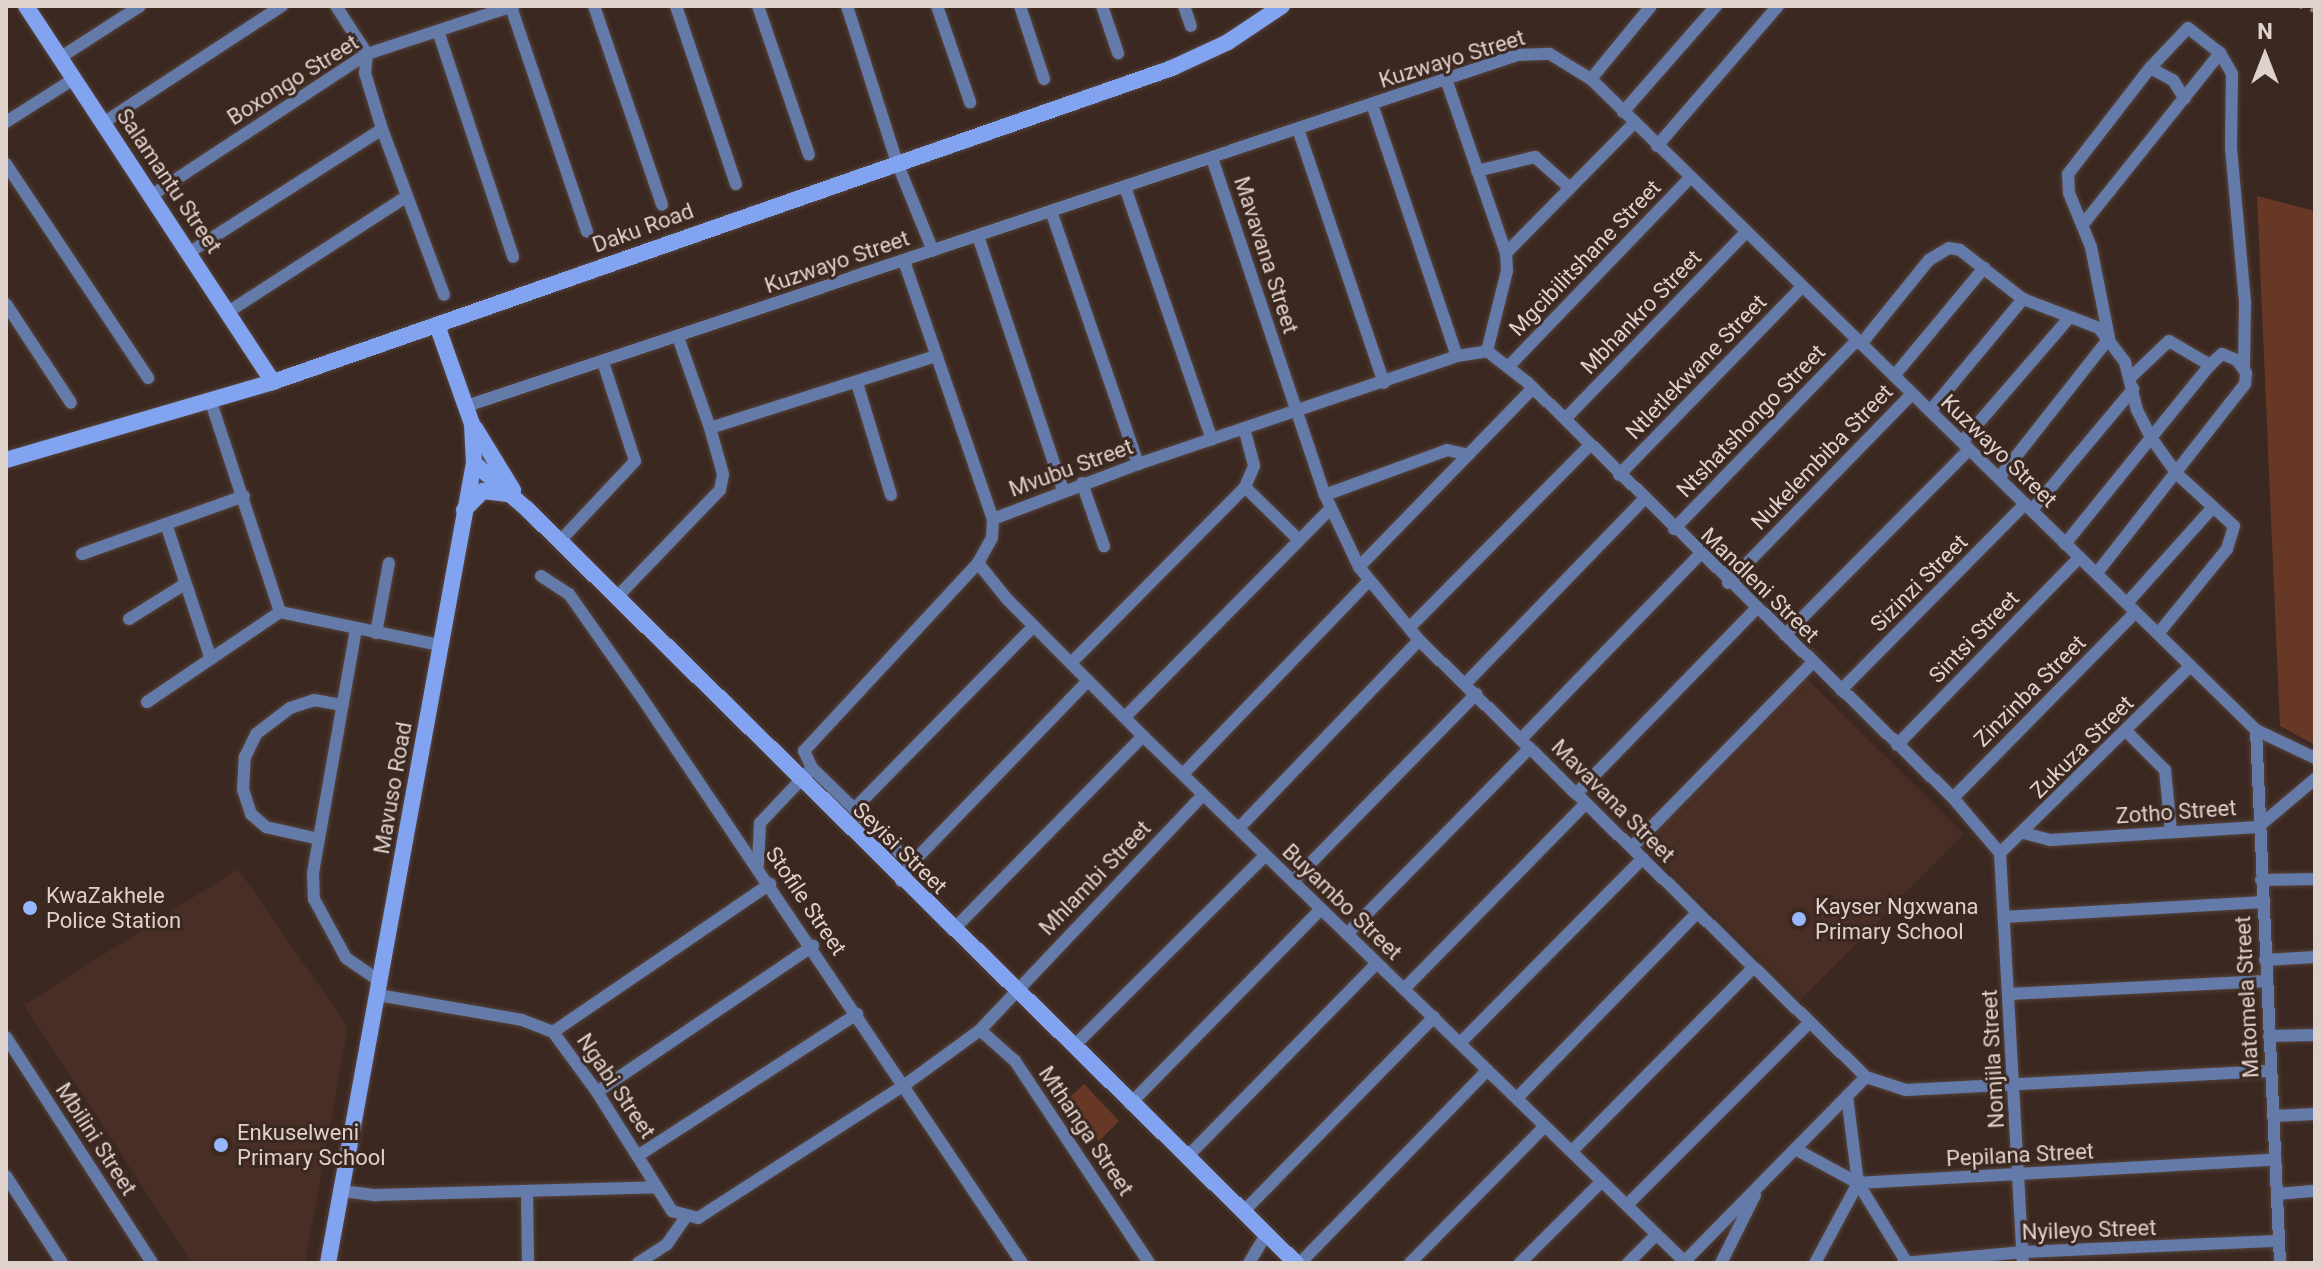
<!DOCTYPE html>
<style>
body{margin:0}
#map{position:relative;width:2321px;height:1269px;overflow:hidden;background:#3b2820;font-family:Roboto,sans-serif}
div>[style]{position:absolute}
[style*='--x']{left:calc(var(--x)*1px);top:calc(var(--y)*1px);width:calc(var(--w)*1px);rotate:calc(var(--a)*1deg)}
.built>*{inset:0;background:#482e24}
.green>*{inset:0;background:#673826}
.roads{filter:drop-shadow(0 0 2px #55433c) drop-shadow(0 0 2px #55433c)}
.street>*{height:12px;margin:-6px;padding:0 6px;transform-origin:6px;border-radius:6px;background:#647aa9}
.secondary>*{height:16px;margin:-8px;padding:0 8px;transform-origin:8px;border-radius:8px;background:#82a4f0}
.rail>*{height:4px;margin-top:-2px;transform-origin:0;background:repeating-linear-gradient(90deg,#8f7e78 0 4px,transparent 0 12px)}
.dots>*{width:22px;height:22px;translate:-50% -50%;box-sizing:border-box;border:4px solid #3b2820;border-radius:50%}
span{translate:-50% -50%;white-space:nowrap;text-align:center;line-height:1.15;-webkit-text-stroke:6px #3b2820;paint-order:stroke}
.street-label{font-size:22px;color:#dfd1cc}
.poi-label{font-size:22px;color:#dfd1cc}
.left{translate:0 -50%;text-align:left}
.frame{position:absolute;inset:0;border:8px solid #dfd1cc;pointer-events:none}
.north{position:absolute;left:2225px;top:16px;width:80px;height:80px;-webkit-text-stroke:6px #3b2820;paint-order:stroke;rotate:0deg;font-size:22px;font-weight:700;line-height:32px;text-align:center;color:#dfd1cc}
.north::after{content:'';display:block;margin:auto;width:28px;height:36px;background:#dfd1cc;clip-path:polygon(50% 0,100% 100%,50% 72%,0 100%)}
</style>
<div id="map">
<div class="built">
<div style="clip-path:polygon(1794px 680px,1808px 680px,1964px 834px,1801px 1000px,1636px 838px)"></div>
<div style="clip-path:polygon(238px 869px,348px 1027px,305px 1263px,192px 1263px,24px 1005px)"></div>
</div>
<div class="green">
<div style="clip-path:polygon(2257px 196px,2315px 211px,2315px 745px,2280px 726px)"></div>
<div style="clip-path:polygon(1084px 1084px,1119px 1121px,1099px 1141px,1063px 1104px)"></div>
</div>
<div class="roads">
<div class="street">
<div style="--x:336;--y:6;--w:57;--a:57.1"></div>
<div style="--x:367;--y:54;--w:19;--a:96"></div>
<div style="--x:365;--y:73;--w:59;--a:73.1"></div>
<div style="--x:382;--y:129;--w:177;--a:69.5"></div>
<div style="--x:594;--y:6;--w:210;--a:71.1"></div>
<div style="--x:676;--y:6;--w:188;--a:71.4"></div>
<div style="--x:758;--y:6;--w:157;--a:71.1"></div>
<div style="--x:847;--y:6;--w:162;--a:72.3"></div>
<div style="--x:896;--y:160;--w:98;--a:67.9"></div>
<div style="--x:937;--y:6;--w:102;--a:71"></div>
<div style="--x:1020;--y:6;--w:77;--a:71.8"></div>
<div style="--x:1102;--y:6;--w:50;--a:71.2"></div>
<div style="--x:1184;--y:6;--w:21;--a:71"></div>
<div style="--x:511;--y:7;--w:237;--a:71.3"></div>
<div style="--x:438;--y:31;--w:238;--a:71.6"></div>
<div style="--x:61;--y:57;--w:94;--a:-32.8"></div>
<div style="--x:2150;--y:68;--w:26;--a:28"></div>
<div style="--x:2173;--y:80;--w:22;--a:58"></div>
<div style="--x:1446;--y:79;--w:184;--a:71"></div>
<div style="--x:1591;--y:79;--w:94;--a:-50.6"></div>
<div style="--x:1372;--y:104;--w:266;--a:71.4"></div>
<div style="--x:1623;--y:112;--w:141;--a:-48.7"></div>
<div style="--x:6;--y:122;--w:82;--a:-32.5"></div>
<div style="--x:103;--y:123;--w:214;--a:-33.2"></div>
<div style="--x:1298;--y:129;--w:268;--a:71.3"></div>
<div style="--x:1657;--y:146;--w:185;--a:-49.2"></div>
<div style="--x:1212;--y:158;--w:355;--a:71.5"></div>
<div style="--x:1325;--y:495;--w:80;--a:64.7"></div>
<div style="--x:1359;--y:567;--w:94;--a:50.6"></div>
<div style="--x:1419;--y:640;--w:625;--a:44.35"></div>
<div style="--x:1866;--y:1077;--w:42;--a:18"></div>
<div style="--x:1906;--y:1090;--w:363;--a:-3"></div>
<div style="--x:6;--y:164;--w:257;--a:56.4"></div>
<div style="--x:1477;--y:171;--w:60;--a:-13.6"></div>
<div style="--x:1535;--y:157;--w:47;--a:41.5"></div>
<div style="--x:1125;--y:187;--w:267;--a:71"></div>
<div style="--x:152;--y:195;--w:257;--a:-33.3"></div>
<div style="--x:367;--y:54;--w:154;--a:-18.2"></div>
<div style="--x:1051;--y:211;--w:268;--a:71"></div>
<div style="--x:2084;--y:223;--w:218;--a:-51.3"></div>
<div style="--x:978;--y:236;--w:268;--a:71.5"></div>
<div style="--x:190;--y:252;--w:228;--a:-32.6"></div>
<div style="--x:904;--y:261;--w:273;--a:71"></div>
<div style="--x:6;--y:304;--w:118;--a:56.7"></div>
<div style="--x:228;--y:312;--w:212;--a:-32.9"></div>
<div style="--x:678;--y:337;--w:96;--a:70.6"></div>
<div style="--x:710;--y:428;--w:237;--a:-17.7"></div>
<div style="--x:1861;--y:344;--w:108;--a:-51"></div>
<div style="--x:1929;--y:260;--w:23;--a:-31"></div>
<div style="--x:1949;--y:248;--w:11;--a:10"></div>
<div style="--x:1960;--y:250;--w:80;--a:37.9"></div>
<div style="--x:2023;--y:299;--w:81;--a:20.9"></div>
<div style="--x:2099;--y:328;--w:43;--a:52.6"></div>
<div style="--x:2125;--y:362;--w:49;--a:76"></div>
<div style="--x:2137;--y:410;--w:33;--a:63"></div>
<div style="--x:2152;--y:439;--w:43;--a:54.5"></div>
<div style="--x:2177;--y:474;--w:77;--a:42.4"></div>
<div style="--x:2234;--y:526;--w:24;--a:107"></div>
<div style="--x:2227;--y:549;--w:109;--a:129.1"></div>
<div style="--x:1487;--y:351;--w:82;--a:-76"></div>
<div style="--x:1507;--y:271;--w:18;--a:-93"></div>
<div style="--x:1506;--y:253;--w:182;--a:-45.4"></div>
<div style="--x:1509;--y:366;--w:261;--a:-46.1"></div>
<div style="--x:1894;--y:376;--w:141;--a:-50.2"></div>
<div style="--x:2131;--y:377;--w:52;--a:-43.5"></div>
<div style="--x:2169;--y:341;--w:48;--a:30.3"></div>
<div style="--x:857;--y:383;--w:117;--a:73.1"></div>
<div style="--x:467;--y:406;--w:1107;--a:-18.48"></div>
<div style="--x:1517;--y:55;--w:33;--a:-2"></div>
<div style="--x:1550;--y:54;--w:48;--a:31.4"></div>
<div style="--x:1591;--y:79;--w:931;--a:44.39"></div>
<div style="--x:2256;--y:730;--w:65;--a:25.4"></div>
<div style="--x:1930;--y:411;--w:146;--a:-50.3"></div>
<div style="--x:1565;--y:419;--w:259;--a:-45.9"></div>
<div style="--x:1244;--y:428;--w:39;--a:75"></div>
<div style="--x:1254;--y:466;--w:23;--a:113"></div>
<div style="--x:1962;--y:442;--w:162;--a:-49.2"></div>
<div style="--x:1619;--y:475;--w:261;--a:-45.8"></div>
<div style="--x:1999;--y:478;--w:178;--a:-51.8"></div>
<div style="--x:2109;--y:338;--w:93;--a:-101.2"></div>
<div style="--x:2091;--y:247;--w:58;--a:-112.2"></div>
<div style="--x:2069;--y:193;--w:19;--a:-93"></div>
<div style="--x:2068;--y:174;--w:134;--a:-52.3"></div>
<div style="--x:2150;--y:68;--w:55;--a:-46.5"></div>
<div style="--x:2188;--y:28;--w:41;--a:38"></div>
<div style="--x:2220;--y:53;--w:24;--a:60"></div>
<div style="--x:2232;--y:74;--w:74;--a:90.8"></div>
<div style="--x:2231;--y:148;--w:156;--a:84.8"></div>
<div style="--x:2245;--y:303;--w:64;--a:90.9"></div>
<div style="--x:1082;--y:483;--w:67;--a:70.8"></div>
<div style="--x:1325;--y:495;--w:130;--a:-20.2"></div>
<div style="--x:1447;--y:450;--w:22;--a:13"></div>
<div style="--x:2032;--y:510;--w:158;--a:-50.1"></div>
<div style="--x:166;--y:524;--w:142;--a:71.6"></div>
<div style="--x:1674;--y:529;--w:263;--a:-45.9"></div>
<div style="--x:559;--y:542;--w:111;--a:-46.8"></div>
<div style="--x:635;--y:461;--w:104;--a:-107.9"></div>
<div style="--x:2065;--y:544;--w:230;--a:-51"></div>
<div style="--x:2210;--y:365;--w:16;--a:-43"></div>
<div style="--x:2222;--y:354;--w:16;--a:22"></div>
<div style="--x:2237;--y:360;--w:16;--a:55"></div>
<div style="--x:2246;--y:373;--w:11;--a:95"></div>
<div style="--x:2245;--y:384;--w:240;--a:128.1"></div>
<div style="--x:82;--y:554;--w:172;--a:-19.7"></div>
<div style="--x:978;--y:563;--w:45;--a:51.3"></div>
<div style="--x:1006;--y:598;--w:194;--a:45.2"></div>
<div style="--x:1143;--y:736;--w:757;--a:44.14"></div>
<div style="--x:1359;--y:567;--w:250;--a:-45.8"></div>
<div style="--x:541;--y:576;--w:33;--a:33"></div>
<div style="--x:569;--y:594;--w:120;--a:54.9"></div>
<div style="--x:638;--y:692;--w:688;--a:56.08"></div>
<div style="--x:1728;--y:583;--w:264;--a:-45.8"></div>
<div style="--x:616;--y:598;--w:150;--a:-46.1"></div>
<div style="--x:720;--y:490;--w:16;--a:-79"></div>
<div style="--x:723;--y:474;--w:48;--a:-105.8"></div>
<div style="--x:2127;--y:603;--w:129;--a:-48.1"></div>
<div style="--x:280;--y:612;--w:163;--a:11.7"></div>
<div style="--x:129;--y:619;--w:66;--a:-32"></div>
<div style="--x:1409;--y:628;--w:256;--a:-45.3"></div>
<div style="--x:356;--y:629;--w:249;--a:100"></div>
<div style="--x:313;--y:874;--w:25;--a:88"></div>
<div style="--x:314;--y:899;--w:67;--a:61.5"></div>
<div style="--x:346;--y:958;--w:42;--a:34.4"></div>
<div style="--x:376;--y:633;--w:71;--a:-79.5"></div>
<div style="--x:1785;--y:635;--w:261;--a:-45.2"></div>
<div style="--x:1071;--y:663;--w:247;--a:-45.3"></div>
<div style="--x:1245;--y:487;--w:74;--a:44.5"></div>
<div style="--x:1465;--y:684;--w:257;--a:-45.9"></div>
<div style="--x:1841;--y:690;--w:262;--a:-45.3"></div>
<div style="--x:147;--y:702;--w:161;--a:-34.1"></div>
<div style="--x:280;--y:612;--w:224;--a:-108.2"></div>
<div style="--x:1126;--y:716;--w:291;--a:-45.4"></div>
<div style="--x:2256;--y:730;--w:534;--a:87.42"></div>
<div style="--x:2127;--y:732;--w:54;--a:45"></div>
<div style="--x:2165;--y:770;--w:61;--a:84.4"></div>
<div style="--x:1521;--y:739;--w:256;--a:-45.9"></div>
<div style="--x:1897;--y:745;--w:262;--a:-45.8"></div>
<div style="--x:812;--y:768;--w:138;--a:44.1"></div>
<div style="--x:1183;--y:774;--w:268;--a:-46.1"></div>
<div style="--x:1576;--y:794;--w:258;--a:-45.8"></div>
<div style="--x:1953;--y:798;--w:260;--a:-45.5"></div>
<div style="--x:855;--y:808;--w:255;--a:-45.5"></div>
<div style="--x:1239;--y:828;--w:260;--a:-46.2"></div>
<div style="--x:2024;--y:833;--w:27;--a:15"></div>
<div style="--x:2050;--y:840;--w:208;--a:-3.6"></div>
<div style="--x:2258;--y:827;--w:75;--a:-40.1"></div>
<div style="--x:319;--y:839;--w:54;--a:-167.2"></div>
<div style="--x:266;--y:827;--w:20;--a:-139"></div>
<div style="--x:251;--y:814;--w:25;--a:-108"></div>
<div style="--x:243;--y:790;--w:33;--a:-87"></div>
<div style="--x:245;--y:757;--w:25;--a:-64"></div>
<div style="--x:256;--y:734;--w:43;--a:-37.4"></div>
<div style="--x:290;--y:708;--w:25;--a:-18"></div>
<div style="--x:314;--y:700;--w:29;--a:10"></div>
<div style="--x:1632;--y:847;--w:257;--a:-45.6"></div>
<div style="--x:2000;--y:853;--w:267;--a:-44.5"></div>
<div style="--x:758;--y:864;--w:41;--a:-87.2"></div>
<div style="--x:760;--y:823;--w:76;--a:-46.6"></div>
<div style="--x:812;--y:768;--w:19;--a:-115"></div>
<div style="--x:804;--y:751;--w:256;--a:-47.2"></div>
<div style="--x:978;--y:563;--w:29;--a:-61"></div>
<div style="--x:992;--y:538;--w:19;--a:-87"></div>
<div style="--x:993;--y:519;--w:155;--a:-20.8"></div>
<div style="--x:1138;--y:464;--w:337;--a:-18.7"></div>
<div style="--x:1457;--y:356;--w:30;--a:-9"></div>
<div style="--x:1487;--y:351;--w:51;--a:37.8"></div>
<div style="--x:1527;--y:382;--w:595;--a:44.32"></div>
<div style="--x:1953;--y:798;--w:72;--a:49.5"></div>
<div style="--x:2000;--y:853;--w:411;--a:86.8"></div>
<div style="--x:2261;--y:880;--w:54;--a:-1.1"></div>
<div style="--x:901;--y:881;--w:20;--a:-60"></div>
<div style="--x:911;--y:864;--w:255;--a:-46"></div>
<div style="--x:1293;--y:881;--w:262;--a:-45.6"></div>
<div style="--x:2005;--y:917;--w:257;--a:-3.3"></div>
<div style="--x:953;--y:930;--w:272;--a:-45.6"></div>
<div style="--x:1347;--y:934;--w:261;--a:-45.5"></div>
<div style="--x:2265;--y:960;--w:50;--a:-3.4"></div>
<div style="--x:1404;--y:989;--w:259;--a:-45.6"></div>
<div style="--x:2010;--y:994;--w:256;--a:-2.9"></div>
<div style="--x:378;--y:995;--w:146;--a:9.8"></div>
<div style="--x:522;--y:1020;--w:33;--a:21"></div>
<div style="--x:553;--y:1032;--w:74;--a:53.7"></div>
<div style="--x:597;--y:1092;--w:141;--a:57.8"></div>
<div style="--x:672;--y:1211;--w:27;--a:15"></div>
<div style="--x:698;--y:1218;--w:247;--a:-32.8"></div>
<div style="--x:906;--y:1084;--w:92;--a:-36.1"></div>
<div style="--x:980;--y:1030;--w:324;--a:-46.5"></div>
<div style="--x:980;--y:1030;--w:47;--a:41.5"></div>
<div style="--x:1015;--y:1061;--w:242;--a:56.4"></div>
<div style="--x:553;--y:1032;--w:263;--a:-34.3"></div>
<div style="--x:2269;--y:1036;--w:46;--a:-1.2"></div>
<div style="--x:6;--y:1037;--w:269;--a:57.1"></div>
<div style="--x:1460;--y:1043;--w:260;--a:-45.3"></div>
<div style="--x:1073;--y:1047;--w:271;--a:-44.9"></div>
<div style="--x:597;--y:1092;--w:261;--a:-34.1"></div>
<div style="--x:1847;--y:1096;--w:88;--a:82.8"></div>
<div style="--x:1858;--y:1183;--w:94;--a:58.5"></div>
<div style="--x:1517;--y:1098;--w:258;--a:-45.8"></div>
<div style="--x:1130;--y:1104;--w:273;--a:-45.6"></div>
<div style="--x:2273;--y:1116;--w:42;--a:-2.7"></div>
<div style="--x:1795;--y:1149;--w:72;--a:28.4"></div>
<div style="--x:1572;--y:1151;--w:257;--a:-45.3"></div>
<div style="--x:639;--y:1155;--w:260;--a:-32.9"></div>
<div style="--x:1187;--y:1157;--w:270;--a:-45.6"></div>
<div style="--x:6;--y:1176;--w:103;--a:57.2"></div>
<div style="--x:341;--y:1191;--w:35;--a:7"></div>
<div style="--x:376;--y:1195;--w:281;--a:-1.6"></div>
<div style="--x:527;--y:1191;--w:72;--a:89.2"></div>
<div style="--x:2277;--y:1194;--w:38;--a:-5"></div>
<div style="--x:1627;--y:1205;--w:257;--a:-45"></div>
<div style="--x:1243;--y:1212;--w:273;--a:-45.6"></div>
<div style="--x:1685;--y:1261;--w:258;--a:-45.5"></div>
<div style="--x:638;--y:1263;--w:35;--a:-33"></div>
<div style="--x:667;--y:1244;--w:32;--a:-55"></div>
<div style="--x:1249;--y:1263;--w:33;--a:-59"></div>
<div style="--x:1300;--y:1263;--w:269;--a:-45.8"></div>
<div style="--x:1410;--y:1263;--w:192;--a:-45.4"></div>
<div style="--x:1520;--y:1263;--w:115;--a:-45"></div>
<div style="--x:1628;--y:1263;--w:38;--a:-45"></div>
<div style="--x:1721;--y:1263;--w:76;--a:-63.4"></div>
<div style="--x:1815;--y:1263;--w:91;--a:-61.7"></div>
<div style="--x:1858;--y:1183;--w:418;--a:-3.2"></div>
<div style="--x:1903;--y:1263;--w:121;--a:-5.2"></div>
<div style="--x:2023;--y:1252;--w:255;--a:-2.5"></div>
</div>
<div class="secondary">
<div style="--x:26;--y:6;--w:450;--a:56.7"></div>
<div style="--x:475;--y:428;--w:73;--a:58.5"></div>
<div style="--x:6;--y:460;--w:278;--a:-16.3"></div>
<div style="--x:273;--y:382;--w:952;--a:-19.25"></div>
<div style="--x:1172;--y:68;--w:62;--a:-24.9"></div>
<div style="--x:1228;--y:42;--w:65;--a:-33.7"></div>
<div style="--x:474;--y:463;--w:70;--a:41"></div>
<div style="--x:527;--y:509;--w:1077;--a:44.44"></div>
<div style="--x:464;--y:510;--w:27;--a:-45"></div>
<div style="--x:483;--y:491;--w:25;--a:7"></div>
<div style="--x:328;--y:1263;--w:813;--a:-79.66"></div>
<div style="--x:474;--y:463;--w:39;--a:-93"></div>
<div style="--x:472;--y:424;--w:105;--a:-109.5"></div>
</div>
</div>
<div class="rail">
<div style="--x:2299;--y:6;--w:17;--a:17"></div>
</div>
<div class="dots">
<div style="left:30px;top:908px;background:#96b6fd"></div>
<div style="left:1799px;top:919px;background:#96b6fd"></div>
<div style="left:221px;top:1145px;background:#96b6fd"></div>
</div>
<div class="street-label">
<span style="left:1452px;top:59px;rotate:-17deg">Kuzwayo Street</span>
<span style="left:293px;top:80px;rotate:-32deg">Boxongo Street</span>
<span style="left:169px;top:181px;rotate:56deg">Salamantu Street</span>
<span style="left:643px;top:228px;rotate:-20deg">Daku Road</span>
<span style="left:1266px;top:255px;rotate:72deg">Mavavana Street</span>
<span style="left:1585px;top:258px;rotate:-46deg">Mgcibilitshane Street</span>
<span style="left:837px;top:262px;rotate:-19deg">Kuzwayo Street</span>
<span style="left:1641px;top:312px;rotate:-46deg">Mbhankro Street</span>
<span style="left:1696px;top:367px;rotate:-46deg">Ntletlekwane Street</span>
<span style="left:1751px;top:421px;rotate:-46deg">Ntshatshongo Street</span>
<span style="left:1999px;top:451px;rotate:44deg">Kuzwayo Street</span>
<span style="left:1822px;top:457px;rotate:-46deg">Nukelembiba Street</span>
<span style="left:1071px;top:468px;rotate:-20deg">Mvubu Street</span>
<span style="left:1919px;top:583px;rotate:-45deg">Sizinzi Street</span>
<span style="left:1760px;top:585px;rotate:44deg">Mandleni Street</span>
<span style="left:1974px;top:637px;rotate:-46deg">Sintsi Street</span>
<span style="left:2030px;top:691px;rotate:-45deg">Zinzinba Street</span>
<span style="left:2082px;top:747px;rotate:-45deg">Zukuza Street</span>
<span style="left:393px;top:788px;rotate:-80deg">Mavuso Road</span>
<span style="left:1613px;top:801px;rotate:45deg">Mavavana Street</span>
<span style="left:2176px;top:812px;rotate:-4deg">Zotho Street</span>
<span style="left:900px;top:848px;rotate:44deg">Seyisi Street</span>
<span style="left:1095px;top:878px;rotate:-46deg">Mhlambi Street</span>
<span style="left:806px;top:901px;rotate:56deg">Stofile Street</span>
<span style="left:1342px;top:902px;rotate:44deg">Buyambo Street</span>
<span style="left:2247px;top:997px;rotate:-93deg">Matomela Street</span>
<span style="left:1993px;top:1059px;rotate:-93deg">Nomjila Street</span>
<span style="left:616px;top:1086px;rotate:56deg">Ngabi Street</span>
<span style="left:1086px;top:1131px;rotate:56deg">Mthanga Street</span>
<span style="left:96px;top:1139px;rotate:57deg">Mbilini Street</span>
<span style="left:2020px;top:1155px;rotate:-3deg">Pepilana Street</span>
<span style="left:2089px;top:1230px;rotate:-2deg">Nyileyo Street</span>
</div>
<div class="poi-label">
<span class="left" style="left:46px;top:908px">KwaZakhele<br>Police Station</span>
<span class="left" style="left:1815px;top:919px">Kayser Ngxwana<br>Primary School</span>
<span class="left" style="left:237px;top:1145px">Enkuselweni<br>Primary School</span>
</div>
<div class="frame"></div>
<div class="north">N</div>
</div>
